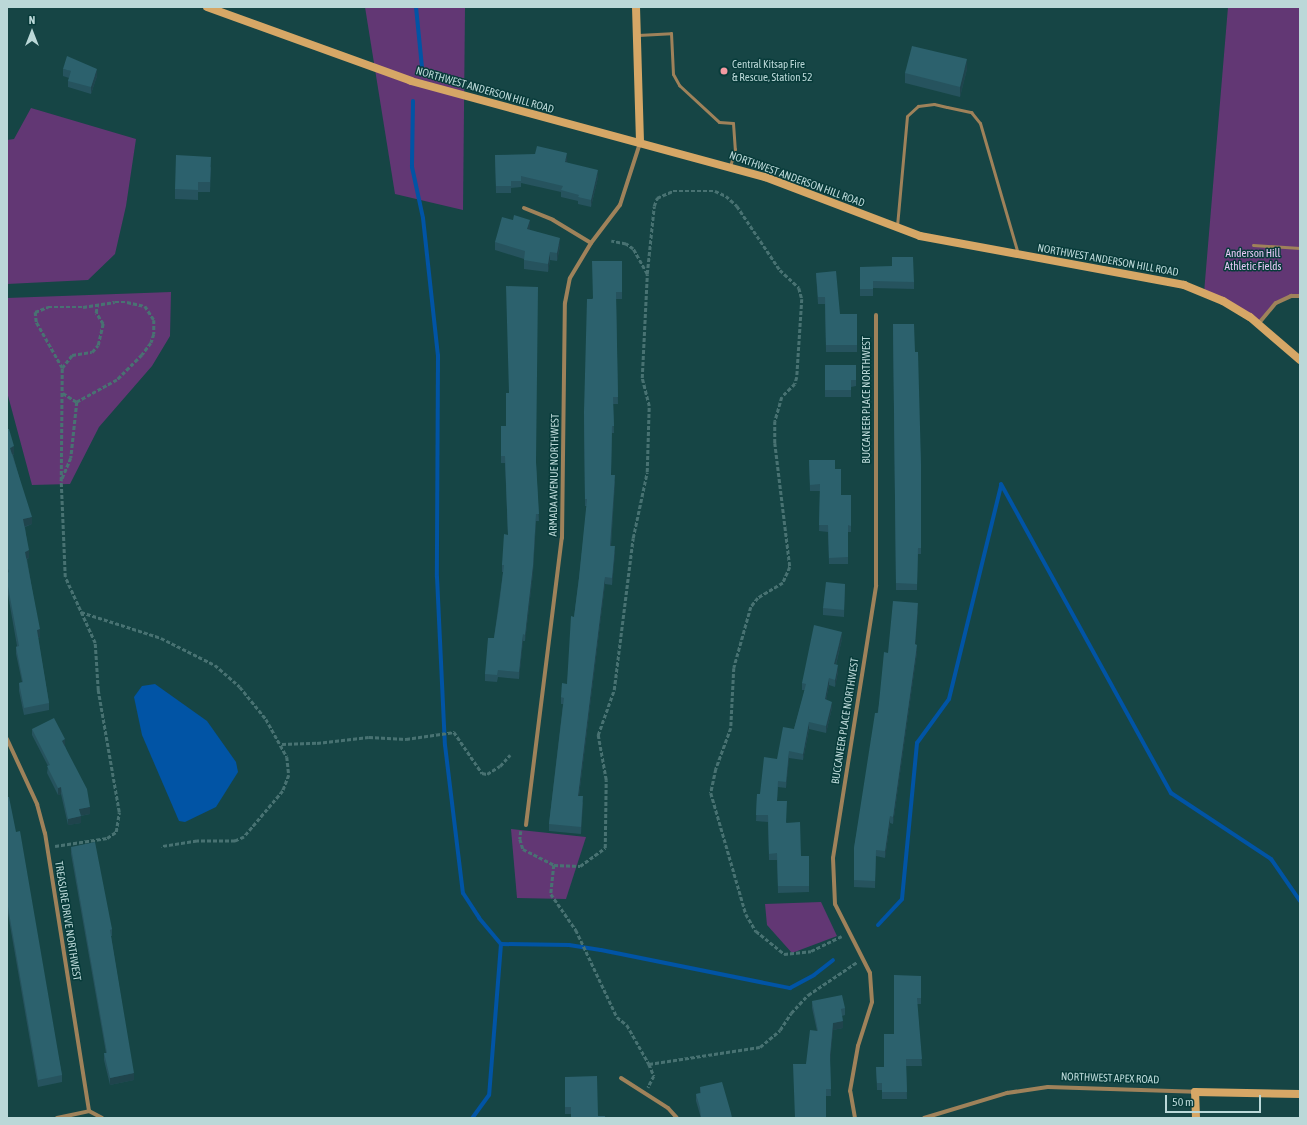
<!DOCTYPE html>
<style>
body{margin:0}
#map{position:relative;width:1307px;height:1125px;overflow:hidden;background:#164545;font-family:"Asap Condensed",sans-serif}
div>[style]{position:absolute}
[style*='--x']{left:calc(var(--x)*1px);top:calc(var(--y)*1px);width:calc(var(--w)*1px);rotate:calc(var(--a)*1deg)}
.green>*{inset:0;background:#623774}
.water>*{inset:0;background:#0154a5}
.stream>*{height:4px;margin:-2px;padding:0 2px;transform-origin:2px;border-radius:2px;background:#0154a5}
.path>*{height:2.5px;margin-top:-1.25px;transform-origin:0;background:repeating-linear-gradient(90deg,#487272 0 4px,transparent 0 6px)}
.lane>*{height:3px;margin:-1.5px;padding:0 1.5px;transform-origin:1.5px;border-radius:1.5px;background:#9f825a}
.street>*{height:4px;margin:-2px;padding:0 2px;transform-origin:2px;border-radius:2px;background:#9f825a}
.secondary>*{height:8px;margin:-4px;padding:0 4px;transform-origin:4px;border-radius:4px;background:#d6a766}
.wall>*{inset:0;background:#26535e}
.shaded-wall>*{inset:0;background:#1f444c}
.building>*{inset:0;background:#2c616d}
.dots>*{width:11px;height:11px;translate:-50% -50%;box-sizing:border-box;border:2px solid #083b3a;border-radius:50%}
span{translate:-50% -50%;white-space:nowrap;text-align:center;line-height:1.15;-webkit-text-stroke:3px #083b3a;paint-order:stroke}
.poi-label{font-size:11px;color:#bbd8d8}
.left{translate:0 -50%;text-align:left}
.street-label{font-size:11px;color:#bbd8d8}
.park-label{font-size:11px;color:#e7c8f6}
.frame{position:absolute;inset:0;border:8px solid #bbd8d8;pointer-events:none}
.north{position:absolute;left:12px;top:12px;width:40px;height:40px;-webkit-text-stroke:3px #083b3a;paint-order:stroke;rotate:0deg;font-size:11px;font-weight:700;line-height:16px;text-align:center;color:#bbd8d8}
.north::after{content:'';display:block;margin:auto;width:14px;height:18px;background:#bbd8d8;clip-path:polygon(50% 0,100% 100%,50% 72%,0 100%)}
.scale{position:absolute;left:1165px;top:1095px;width:96px;height:18px;box-sizing:border-box;border:2px solid #bbd8d8;border-top:0;padding-left:5px;font-size:12px;line-height:14px;white-space:nowrap;color:#bbd8d8;-webkit-text-stroke:3px #083b3a;paint-order:stroke}
</style>
<div id="map">
<div class="green">
<div style="clip-path:polygon(365px 7px,465px 7px,463px 210px,395px 194px)"></div>
<div style="clip-path:polygon(1228px 7px,1300px 7px,1300px 296px,1291px 296px,1276px 303px,1259px 323px,1204px 293px)"></div>
<div style="clip-path:polygon(31px 108px,136px 139px,126px 206px,115px 254px,88px 280px,7px 284px,7px 140px,14px 139px)"></div>
<div style="clip-path:polygon(171px 292px,170px 336px,152px 366px,99px 427px,70px 484px,32px 485px,7px 392px,7px 298px)"></div>
<div style="clip-path:polygon(511px 829px,586px 837px,566px 899px,517px 898px)"></div>
<div style="clip-path:polygon(821px 902px,837px 936px,792px 953px,767px 925px,765px 904px)"></div>
</div>
<div class="water">
<div style="clip-path:polygon(155px 684px,207px 721px,236px 762px,238px 772px,216px 807px,185px 822px,179px 821px,142px 735px,134px 697px,142px 686px)"></div>
</div>
<div class="stream">
<div style="--x:416;--y:7;--w:60;--a:84.3"></div>
<div style="--x:413;--y:101;--w:66;--a:90.9"></div>
<div style="--x:412;--y:167;--w:52;--a:77.8"></div>
<div style="--x:423;--y:218;--w:138;--a:83.8"></div>
<div style="--x:438;--y:355;--w:222;--a:90.3"></div>
<div style="--x:437;--y:577;--w:168;--a:87.3"></div>
<div style="--x:445;--y:745;--w:149;--a:83.1"></div>
<div style="--x:463;--y:893;--w:30;--a:57"></div>
<div style="--x:479;--y:918;--w:34;--a:50"></div>
<div style="--x:501;--y:944;--w:151;--a:94.5"></div>
<div style="--x:489;--y:1095;--w:29;--a:126"></div>
<div style="--x:1001;--y:484;--w:353;--a:61.2"></div>
<div style="--x:1171;--y:793;--w:120;--a:33.4"></div>
<div style="--x:1271;--y:859;--w:51;--a:55.4"></div>
<div style="--x:878;--y:925;--w:35;--a:-47"></div>
<div style="--x:902;--y:899;--w:157;--a:-84.5"></div>
<div style="--x:917;--y:743;--w:54;--a:-54"></div>
<div style="--x:949;--y:699;--w:220;--a:-76.3"></div>
<div style="--x:501;--y:944;--w:68;--a:0.8"></div>
<div style="--x:569;--y:945;--w:32;--a:9"></div>
<div style="--x:601;--y:950;--w:193;--a:11.4"></div>
<div style="--x:790;--y:988;--w:27;--a:-28"></div>
<div style="--x:814;--y:975;--w:24;--a:-38"></div>
</div>
<div class="path">
<div style="--x:647;--y:274;--w:68;--a:-84.1"></div>
<div style="--x:654;--y:206;--w:9;--a:-69"></div>
<div style="--x:657;--y:198;--w:17;--a:-24"></div>
<div style="--x:673;--y:191;--w:42;--a:0"></div>
<div style="--x:715;--y:191;--w:12;--a:24"></div>
<div style="--x:726;--y:196;--w:15;--a:42"></div>
<div style="--x:737;--y:206;--w:77;--a:56.1"></div>
<div style="--x:780;--y:270;--w:26;--a:43"></div>
<div style="--x:799;--y:288;--w:11;--a:75"></div>
<div style="--x:802;--y:299;--w:78;--a:93.7"></div>
<div style="--x:797;--y:377;--w:7;--a:106"></div>
<div style="--x:795;--y:384;--w:18;--a:135"></div>
<div style="--x:782;--y:397;--w:25;--a:106"></div>
<div style="--x:775;--y:421;--w:22;--a:90"></div>
<div style="--x:775;--y:443;--w:125;--a:83.1"></div>
<div style="--x:790;--y:567;--w:17;--a:114"></div>
<div style="--x:783;--y:583;--w:29;--a:149"></div>
<div style="--x:758;--y:598;--w:11;--a:128"></div>
<div style="--x:751;--y:607;--w:63;--a:105.6"></div>
<div style="--x:734;--y:668;--w:60;--a:92.9"></div>
<div style="--x:731;--y:728;--w:44;--a:110.1"></div>
<div style="--x:716;--y:769;--w:25;--a:102"></div>
<div style="--x:711;--y:793;--w:126;--a:73.9"></div>
<div style="--x:746;--y:914;--w:20;--a:60"></div>
<div style="--x:756;--y:931;--w:36;--a:39"></div>
<div style="--x:784;--y:954;--w:27;--a:-6"></div>
<div style="--x:811;--y:951;--w:34;--a:-26"></div>
<div style="--x:62;--y:368;--w:16;--a:-52"></div>
<div style="--x:72;--y:355;--w:20;--a:-9"></div>
<div style="--x:92;--y:352;--w:9;--a:-49"></div>
<div style="--x:98;--y:345;--w:22;--a:-77"></div>
<div style="--x:103;--y:324;--w:13;--a:-122"></div>
<div style="--x:96;--y:313;--w:8;--a:-83"></div>
<div style="--x:63;--y:393;--w:17;--a:33"></div>
<div style="--x:81;--y:612;--w:84;--a:18"></div>
<div style="--x:161;--y:638;--w:60;--a:26.6"></div>
<div style="--x:215;--y:665;--w:33;--a:41"></div>
<div style="--x:240;--y:687;--w:41;--a:50.9"></div>
<div style="--x:266;--y:719;--w:43;--a:61.1"></div>
<div style="--x:287;--y:757;--w:18;--a:84"></div>
<div style="--x:289;--y:775;--w:17;--a:111"></div>
<div style="--x:283;--y:791;--w:60;--a:130.3"></div>
<div style="--x:244;--y:837;--w:10;--a:156"></div>
<div style="--x:235;--y:841;--w:38;--a:180"></div>
<div style="--x:197;--y:841;--w:36;--a:171"></div>
<div style="--x:282;--y:744;--w:35;--a:-2"></div>
<div style="--x:317;--y:743;--w:52;--a:-6.6"></div>
<div style="--x:369;--y:737;--w:37;--a:3"></div>
<div style="--x:406;--y:739;--w:49;--a:-8.3"></div>
<div style="--x:454;--y:732;--w:50;--a:55.7"></div>
<div style="--x:482;--y:773;--w:5;--a:11"></div>
<div style="--x:487;--y:774;--w:15;--a:-32"></div>
<div style="--x:500;--y:766;--w:15;--a:-48"></div>
<div style="--x:521;--y:831;--w:8;--a:97"></div>
<div style="--x:520;--y:839;--w:10;--a:73"></div>
<div style="--x:523;--y:849;--w:35;--a:27"></div>
<div style="--x:554;--y:865;--w:29;--a:96"></div>
<div style="--x:551;--y:894;--w:44;--a:55.2"></div>
<div style="--x:576;--y:930;--w:96;--a:64.8"></div>
<div style="--x:617;--y:1017;--w:13;--a:39"></div>
<div style="--x:627;--y:1025;--w:45;--a:60.6"></div>
<div style="--x:649;--y:1064;--w:13;--a:67"></div>
<div style="--x:654;--y:1076;--w:13;--a:117"></div>
<div style="--x:55;--y:846;--w:53;--a:-8.7"></div>
<div style="--x:107;--y:838;--w:11;--a:-34"></div>
<div style="--x:116;--y:832;--w:20;--a:-81"></div>
<div style="--x:119;--y:812;--w:124;--a:-99.8"></div>
<div style="--x:98;--y:690;--w:47;--a:-93.7"></div>
<div style="--x:95;--y:643;--w:72;--a:-114.4"></div>
<div style="--x:65;--y:577;--w:96;--a:-92.4"></div>
<div style="--x:61;--y:481;--w:113;--a:-89.5"></div>
<div style="--x:62;--y:368;--w:53;--a:-119.5"></div>
<div style="--x:36;--y:322;--w:10;--a:-96"></div>
<div style="--x:35;--y:312;--w:14;--a:-21"></div>
<div style="--x:48;--y:307;--w:35;--a:0"></div>
<div style="--x:83;--y:307;--w:32;--a:-9"></div>
<div style="--x:115;--y:302;--w:12;--a:0"></div>
<div style="--x:127;--y:302;--w:18;--a:13"></div>
<div style="--x:145;--y:306;--w:17;--a:57"></div>
<div style="--x:154;--y:320;--w:14;--a:90"></div>
<div style="--x:154;--y:334;--w:9;--a:108"></div>
<div style="--x:151;--y:343;--w:15;--a:127"></div>
<div style="--x:142;--y:355;--w:35;--a:135"></div>
<div style="--x:117;--y:380;--w:46;--a:151.2"></div>
<div style="--x:77;--y:402;--w:56;--a:96.1"></div>
<div style="--x:71;--y:458;--w:25;--a:113"></div>
<div style="--x:554;--y:865;--w:26;--a:2"></div>
<div style="--x:580;--y:866;--w:31;--a:-36"></div>
<div style="--x:605;--y:848;--w:68;--a:-89.2"></div>
<div style="--x:606;--y:780;--w:46;--a:-100.1"></div>
<div style="--x:598;--y:735;--w:48;--a:-70.4"></div>
<div style="--x:614;--y:690;--w:153;--a:-82.9"></div>
<div style="--x:633;--y:538;--w:67;--a:-78"></div>
<div style="--x:647;--y:472;--w:66;--a:-88.3"></div>
<div style="--x:649;--y:406;--w:29;--a:-104"></div>
<div style="--x:642;--y:378;--w:104;--a:-87.2"></div>
<div style="--x:647;--y:274;--w:29;--a:-119"></div>
<div style="--x:633;--y:249;--w:9;--a:-144"></div>
<div style="--x:626;--y:244;--w:15;--a:-169"></div>
<div style="--x:649;--y:1064;--w:112;--a:-8.7"></div>
<div style="--x:760;--y:1047;--w:26;--a:-40"></div>
<div style="--x:780;--y:1030;--w:20;--a:-57"></div>
<div style="--x:791;--y:1013;--w:25;--a:-47"></div>
<div style="--x:808;--y:995;--w:59;--a:-34"></div>
</div>
<div class="lane">
<div style="--x:638;--y:35;--w:33;--a:-3"></div>
<div style="--x:671;--y:33;--w:41;--a:87.2"></div>
<div style="--x:673;--y:74;--w:13;--a:61"></div>
<div style="--x:679;--y:85;--w:54;--a:42.8"></div>
<div style="--x:719;--y:122;--w:14;--a:4"></div>
<div style="--x:733;--y:123;--w:26;--a:86"></div>
<div style="--x:735;--y:149;--w:18;--a:106"></div>
<div style="--x:897;--y:226;--w:110;--a:-84.8"></div>
<div style="--x:907;--y:116;--w:15;--a:-42"></div>
<div style="--x:918;--y:106;--w:16;--a:-7"></div>
<div style="--x:934;--y:104;--w:13;--a:13"></div>
<div style="--x:947;--y:107;--w:25;--a:12"></div>
<div style="--x:971;--y:112;--w:14;--a:51"></div>
<div style="--x:980;--y:123;--w:136;--a:73.8"></div>
<div style="--x:1253;--y:245;--w:47;--a:3.7"></div>
</div>
<div class="street">
<div style="--x:524;--y:208;--w:31;--a:22"></div>
<div style="--x:553;--y:220;--w:44;--a:31.2"></div>
<div style="--x:1259;--y:323;--w:26;--a:-50"></div>
<div style="--x:1276;--y:303;--w:17;--a:-25"></div>
<div style="--x:1291;--y:296;--w:9;--a:0"></div>
<div style="--x:7;--y:739;--w:72;--a:65.2"></div>
<div style="--x:37;--y:804;--w:30;--a:75"></div>
<div style="--x:45;--y:833;--w:281;--a:81"></div>
<div style="--x:526;--y:825;--w:289;--a:-82.9"></div>
<div style="--x:562;--y:538;--w:235;--a:-89.3"></div>
<div style="--x:565;--y:303;--w:25;--a:-79"></div>
<div style="--x:570;--y:278;--w:41;--a:-59"></div>
<div style="--x:591;--y:243;--w:48;--a:-52.7"></div>
<div style="--x:620;--y:205;--w:65;--a:-72.1"></div>
<div style="--x:621;--y:1078;--w:56;--a:32.6"></div>
<div style="--x:668;--y:1108;--w:13;--a:48"></div>
<div style="--x:57;--y:1118;--w:33;--a:-12"></div>
<div style="--x:89;--y:1111;--w:15;--a:28"></div>
<div style="--x:855;--y:1118;--w:27;--a:-100"></div>
<div style="--x:850;--y:1091;--w:46;--a:-79.9"></div>
<div style="--x:858;--y:1046;--w:46;--a:-72.3"></div>
<div style="--x:872;--y:1002;--w:29;--a:-94"></div>
<div style="--x:870;--y:973;--w:77;--a:-116.9"></div>
<div style="--x:835;--y:904;--w:46;--a:-92.5"></div>
<div style="--x:833;--y:858;--w:276;--a:-81"></div>
<div style="--x:876;--y:585;--w:270;--a:-90"></div>
<div style="--x:924;--y:1118;--w:87;--a:-16.8"></div>
<div style="--x:1007;--y:1093;--w:41;--a:-8.3"></div>
<div style="--x:1048;--y:1087;--w:147;--a:1.9"></div>
</div>
<div class="secondary">
<div style="--x:207;--y:7;--w:217;--a:19.9"></div>
<div style="--x:411;--y:81;--w:367;--a:15.2"></div>
<div style="--x:765;--y:177;--w:166;--a:20.8"></div>
<div style="--x:920;--y:236;--w:269;--a:10.5"></div>
<div style="--x:1184;--y:285;--w:42;--a:22.3"></div>
<div style="--x:1223;--y:301;--w:31;--a:31"></div>
<div style="--x:1250;--y:317;--w:66;--a:40.7"></div>
<div style="--x:636;--y:7;--w:136;--a:88.3"></div>
<div style="--x:1196;--y:1118;--w:26;--a:-92"></div>
<div style="--x:1195;--y:1092;--w:105;--a:1.1"></div>
</div>
<div class="wall">
<div style="clip-path:polygon(63px 69px,97px 76px,91px 94px,68px 87px,68px 81px,69px 78px,63px 76px)"></div>
<div style="clip-path:polygon(967px 69px,960px 97px,905px 83px,905px 73px)"></div>
<div style="clip-path:polygon(495px 155px,567px 160px,566px 162px,598px 177px,591px 207px,578px 204px,578px 201px,561px 197px,561px 192px,521px 183px,521px 187px,511px 188px,511px 193px,496px 193px)"></div>
<div style="clip-path:polygon(211px 167px,210px 192px,198px 192px,198px 200px,175px 199px,175px 189px)"></div>
<div style="clip-path:polygon(530px 228px,529px 230px,560px 246px,557px 261px,550px 260px,548px 272px,524px 269px,524px 259px,495px 250px,495px 242px)"></div>
<div style="clip-path:polygon(622px 261px,622px 299px,616px 299px,618px 404px,613px 404px,614px 433px,612px 433px,611px 475px,615px 482px,611px 546px,615px 553px,612px 585px,605px 584px,579px 796px,583px 803px,581px 834px,549px 831px,549px 824px,563px 704px,561px 704px,561px 697px,567px 684px,574px 617px,579px 578px,587px 506px,585px 506px,584px 419px,592px 299px)"></div>
<div style="clip-path:polygon(860px 267px,914px 282px,914px 289px,873px 288px,873px 296px,860px 296px)"></div>
<div style="clip-path:polygon(816px 273px,840px 314px,857px 314px,857px 352px,826px 352px,825px 304px,818px 304px)"></div>
<div style="clip-path:polygon(893px 324px,915px 352px,921px 465px,921px 554px,918px 554px,917px 590px,896px 590px)"></div>
<div style="clip-path:polygon(825px 365px,856px 365px,856px 386px,851px 387px,851px 397px,825px 397px)"></div>
<div style="clip-path:polygon(501px 426px,506px 426px,536px 463px,539px 521px,536px 521px,533px 573px,525px 641px,523px 641px,519px 679px,498px 677px,497px 682px,485px 681px,485px 674px,494px 638px,503px 572px,502px 572px,502px 565px,508px 535px,505px 463px,501px 463px)"></div>
<div style="clip-path:polygon(7px 429px,14px 454px,13px 455px,32px 524px,25px 527px,29px 558px,27px 559px,40px 637px,38px 638px,49px 703px,49px 710px,24px 715px,19px 691px,19px 683px,22px 682px,16px 654px,16px 647px,17px 646px,7px 589px)"></div>
<div style="clip-path:polygon(809px 460px,835px 469px,841px 495px,851px 495px,851px 532px,848px 532px,848px 564px,829px 564px,828px 532px,819px 531px,820px 491px,810px 491px)"></div>
<div style="clip-path:polygon(845px 584px,844px 617px,823px 615px,823px 608px)"></div>
<div style="clip-path:polygon(918px 610px,915px 645px,917px 652px,893px 824px,890px 823px,885px 858px,876px 856px,875px 888px,854px 887px,854px 848px,888px 653px)"></div>
<div style="clip-path:polygon(842px 639px,836px 665px,838px 672px,835px 687px,829px 685px,826px 700px,832px 708px,826px 733px,809px 729px,803px 760px,789px 758px,786px 788px,778px 787px,777px 801px,801px 856px,809px 856px,809px 892px,778px 893px,777px 860px,769px 860px,768px 822px,756px 821px,757px 794px,760px 794px,777px 759px,794px 729px,805px 690px,802px 690px,802px 683px)"></div>
<div style="clip-path:polygon(32px 729px,65px 746px,90px 814px,81px 816px,81px 823px,68px 825px,61px 794px,58px 795px,47px 773px,48px 766px,32px 735px)"></div>
<div style="clip-path:polygon(7px 797px,62px 1075px,62px 1082px,38px 1087px,7px 908px)"></div>
<div style="clip-path:polygon(71px 847px,112px 929px,112px 936px,111px 936px,134px 1080px,110px 1085px,104px 1060px,104px 1053px,106px 1053px,71px 854px)"></div>
<div style="clip-path:polygon(921px 976px,921px 1004px,917px 1004px,922px 1066px,906px 1066px,907px 1099px,882px 1099px,882px 1090px,877px 1090px,876px 1067px,884px 1067px,894px 1034px)"></div>
<div style="clip-path:polygon(812px 1001px,845px 1008px,845px 1015px,842px 1016px,843px 1028px,833px 1030px,830px 1061px,831px 1096px,826px 1096px,806px 1064px,817px 1031px,812px 1008px)"></div>
<div style="clip-path:polygon(565px 1077px,598px 1116px,571px 1114px,565px 1114px)"></div>
<div style="clip-path:polygon(700px 1087px,732px 1118px,701px 1118px,696px 1101px,696px 1094px,700px 1093px)"></div>
</div>
<div class="shaded-wall">
<div style="clip-path:polygon(967px 59px,967px 69px,960px 97px,960px 87px)"></div>
<div style="clip-path:polygon(97px 69px,97px 76px,91px 94px,91px 87px)"></div>
<div style="clip-path:polygon(567px 153px,567px 160px,565px 169px,565px 162px)"></div>
<div style="clip-path:polygon(598px 170px,598px 177px,591px 207px,591px 200px)"></div>
<div style="clip-path:polygon(530px 220px,530px 228px,527px 237px,527px 229px)"></div>
<div style="clip-path:polygon(560px 238px,560px 246px,557px 261px,557px 253px)"></div>
<div style="clip-path:polygon(550px 252px,550px 260px,548px 272px,548px 264px)"></div>
<div style="clip-path:polygon(14px 446px,14px 454px,10px 455px,10px 448px)"></div>
<div style="clip-path:polygon(615px 475px,615px 482px,610px 553px,610px 546px)"></div>
<div style="clip-path:polygon(536px 514px,533px 573px,525px 641px,525px 635px)"></div>
<div style="clip-path:polygon(32px 517px,32px 524px,23px 527px,23px 519px)"></div>
<div style="clip-path:polygon(615px 546px,615px 553px,612px 585px,612px 578px)"></div>
<div style="clip-path:polygon(29px 550px,29px 558px,25px 559px,25px 552px)"></div>
<div style="clip-path:polygon(605px 577px,605px 584px,578px 803px,578px 796px)"></div>
<div style="clip-path:polygon(918px 603px,918px 610px,915px 651px,915px 644px)"></div>
<div style="clip-path:polygon(40px 629px,40px 637px,37px 638px,37px 630px)"></div>
<div style="clip-path:polygon(842px 632px,842px 639px,834px 671px,834px 664px)"></div>
<div style="clip-path:polygon(523px 634px,523px 641px,519px 679px,519px 672px)"></div>
<div style="clip-path:polygon(917px 645px,917px 652px,893px 824px,893px 817px)"></div>
<div style="clip-path:polygon(838px 665px,838px 672px,835px 687px,835px 680px)"></div>
<div style="clip-path:polygon(829px 678px,829px 685px,825px 706px,825px 699px)"></div>
<div style="clip-path:polygon(832px 702px,832px 708px,826px 733px,826px 726px)"></div>
<div style="clip-path:polygon(809px 722px,809px 729px,803px 760px,803px 754px)"></div>
<div style="clip-path:polygon(65px 739px,65px 746px,62px 748px,62px 741px)"></div>
<div style="clip-path:polygon(789px 751px,789px 758px,786px 788px,786px 782px)"></div>
<div style="clip-path:polygon(61px 787px,61px 794px,58px 795px,58px 788px)"></div>
<div style="clip-path:polygon(583px 796px,583px 803px,581px 834px,581px 827px)"></div>
<div style="clip-path:polygon(90px 807px,90px 814px,79px 816px,79px 809px)"></div>
<div style="clip-path:polygon(81px 816px,81px 823px,68px 825px,68px 819px)"></div>
<div style="clip-path:polygon(890px 816px,890px 823px,885px 858px,885px 851px)"></div>
<div style="clip-path:polygon(843px 1021px,843px 1028px,833px 1030px,830px 1062px,830px 1055px,833px 1023px)"></div>
<div style="clip-path:polygon(134px 1073px,134px 1080px,110px 1085px,110px 1078px)"></div>
</div>
<div class="building">
<div style="clip-path:polygon(912px 46px,967px 59px,960px 87px,905px 73px)"></div>
<div style="clip-path:polygon(67px 56px,97px 69px,91px 87px,68px 81px,71px 71px,63px 69px)"></div>
<div style="clip-path:polygon(537px 146px,567px 153px,565px 162px,598px 170px,591px 200px,578px 197px,579px 195px,561px 190px,563px 186px,521px 176px,521px 181px,511px 181px,511px 186px,496px 186px,495px 155px,535px 154px)"></div>
<div style="clip-path:polygon(176px 155px,211px 157px,210px 182px,198px 182px,198px 190px,175px 189px)"></div>
<div style="clip-path:polygon(514px 215px,530px 220px,527px 229px,560px 238px,557px 253px,550px 252px,548px 264px,524px 260px,525px 251px,495px 242px,502px 217px,513px 220px)"></div>
<div style="clip-path:polygon(892px 257px,913px 257px,914px 282px,873px 281px,873px 289px,860px 289px,860px 267px,892px 266px)"></div>
<div style="clip-path:polygon(592px 261px,622px 261px,622px 292px,616px 292px,618px 397px,613px 397px,614px 426px,612px 426px,611px 475px,615px 475px,610px 546px,615px 546px,612px 578px,605px 577px,578px 796px,583px 796px,581px 827px,549px 824px,564px 698px,561px 697px,562px 683px,567px 684px,571px 616px,574px 617px,579px 578px,587px 499px,585px 499px,584px 412px,587px 299px,593px 299px)"></div>
<div style="clip-path:polygon(836px 271px,840px 314px,857px 314px,857px 345px,826px 345px,825px 297px,818px 297px,816px 273px)"></div>
<div style="clip-path:polygon(506px 286px,538px 287px,536px 462px,539px 514px,536px 514px,533px 566px,525px 635px,523px 634px,519px 672px,498px 670px,497px 675px,485px 674px,488px 638px,494px 638px,499px 606px,504px 565px,502px 565px,504px 534px,508px 535px,505px 456px,501px 456px,501px 426px,506px 426px,506px 393px,509px 393px)"></div>
<div style="clip-path:polygon(893px 324px,914px 324px,915px 352px,918px 352px,921px 465px,921px 548px,918px 548px,917px 584px,896px 583px)"></div>
<div style="clip-path:polygon(825px 365px,856px 365px,856px 380px,851px 380px,851px 390px,825px 390px)"></div>
<div style="clip-path:polygon(7px 429px,9px 429px,14px 446px,10px 448px,32px 517px,23px 519px,29px 550px,25px 552px,40px 629px,37px 630px,49px 703px,24px 708px,19px 683px,23px 682px,16px 647px,19px 646px,7px 581px,7px 573px,9px 572px,7px 565px)"></div>
<div style="clip-path:polygon(809px 460px,835px 460px,835px 469px,841px 469px,841px 495px,851px 495px,851px 526px,848px 525px,848px 557px,829px 558px,828px 525px,819px 525px,820px 484px,810px 485px)"></div>
<div style="clip-path:polygon(826px 582px,845px 584px,844px 610px,823px 608px)"></div>
<div style="clip-path:polygon(893px 601px,918px 603px,915px 644px,917px 645px,893px 817px,890px 816px,885px 851px,876px 850px,875px 881px,854px 880px,854px 848px,875px 713px,878px 713px,884px 652px,888px 653px)"></div>
<div style="clip-path:polygon(814px 625px,842px 632px,834px 664px,838px 665px,835px 680px,829px 678px,825px 699px,832px 702px,826px 726px,809px 722px,803px 754px,789px 751px,786px 782px,778px 781px,777px 801px,787px 801px,786px 823px,800px 822px,801px 856px,809px 856px,809px 886px,778px 886px,777px 853px,769px 854px,768px 815px,756px 815px,757px 794px,760px 794px,764px 757px,777px 759px,783px 727px,794px 729px,806px 684px,802px 683px)"></div>
<div style="clip-path:polygon(54px 718px,65px 739px,62px 741px,87px 789px,90px 807px,79px 809px,81px 816px,68px 819px,61px 787px,58px 788px,47px 766px,50px 765px,32px 729px)"></div>
<div style="clip-path:polygon(7px 797px,9px 797px,16px 832px,20px 831px,62px 1075px,38px 1080px,7px 901px)"></div>
<div style="clip-path:polygon(95px 842px,112px 929px,110px 930px,134px 1073px,110px 1078px,104px 1053px,107px 1053px,71px 847px)"></div>
<div style="clip-path:polygon(894px 975px,921px 976px,921px 998px,917px 998px,922px 1059px,906px 1059px,907px 1092px,882px 1092px,882px 1083px,877px 1083px,876px 1067px,884px 1067px,884px 1034px,894px 1034px)"></div>
<div style="clip-path:polygon(842px 995px,845px 1008px,841px 1009px,843px 1021px,833px 1023px,830px 1055px,831px 1089px,826px 1089px,826px 1118px,795px 1118px,793px 1064px,806px 1064px,810px 1030px,818px 1031px,812px 1001px)"></div>
<div style="clip-path:polygon(597px 1076px,598px 1116px,605px 1116px,605px 1118px,571px 1118px,571px 1107px,565px 1107px,565px 1077px)"></div>
<div style="clip-path:polygon(722px 1082px,731px 1113px,732px 1118px,701px 1118px,700px 1108px,696px 1094px,701px 1093px,700px 1087px)"></div>
<div style="clip-path:polygon(1300px 1117px,1300px 1118px,1243px 1118px)"></div>
</div>
<div class="dots">
<div style="left:724px;top:71px;background:#f49aa1"></div>
</div>
<div class="poi-label">
<span class="left" style="left:732px;top:71px">Central Kitsap Fire<br>&amp; Rescue, Station 52</span>
</div>
<div class="street-label">
<span style="left:485px;top:90px;rotate:16deg">NORTHWEST ANDERSON HILL ROAD</span>
<span style="left:797px;top:179px;rotate:20deg">NORTHWEST ANDERSON HILL ROAD</span>
<span style="left:1108px;top:260px;rotate:10deg">NORTHWEST ANDERSON HILL ROAD</span>
<span style="left:866px;top:400px;rotate:-90deg">BUCCANEER PLACE NORTHWEST</span>
<span style="left:554px;top:475px;rotate:-89deg">ARMADA AVENUE NORTHWEST</span>
<span style="left:845px;top:721px;rotate:-81deg">BUCCANEER PLACE NORTHWEST</span>
<span style="left:68px;top:921px;rotate:81deg">TREASURE DRIVE NORTHWEST</span>
<span style="left:1110px;top:1078px;rotate:2deg">NORTHWEST APEX ROAD</span>
</div>
<div class="park-label">
<span style="left:1253px;top:260px">Anderson Hill<br>Athletic Fields</span>
</div>
<div class="frame"></div>
<div class="north">N</div>
<div class="scale">50 m</div>
</div>
